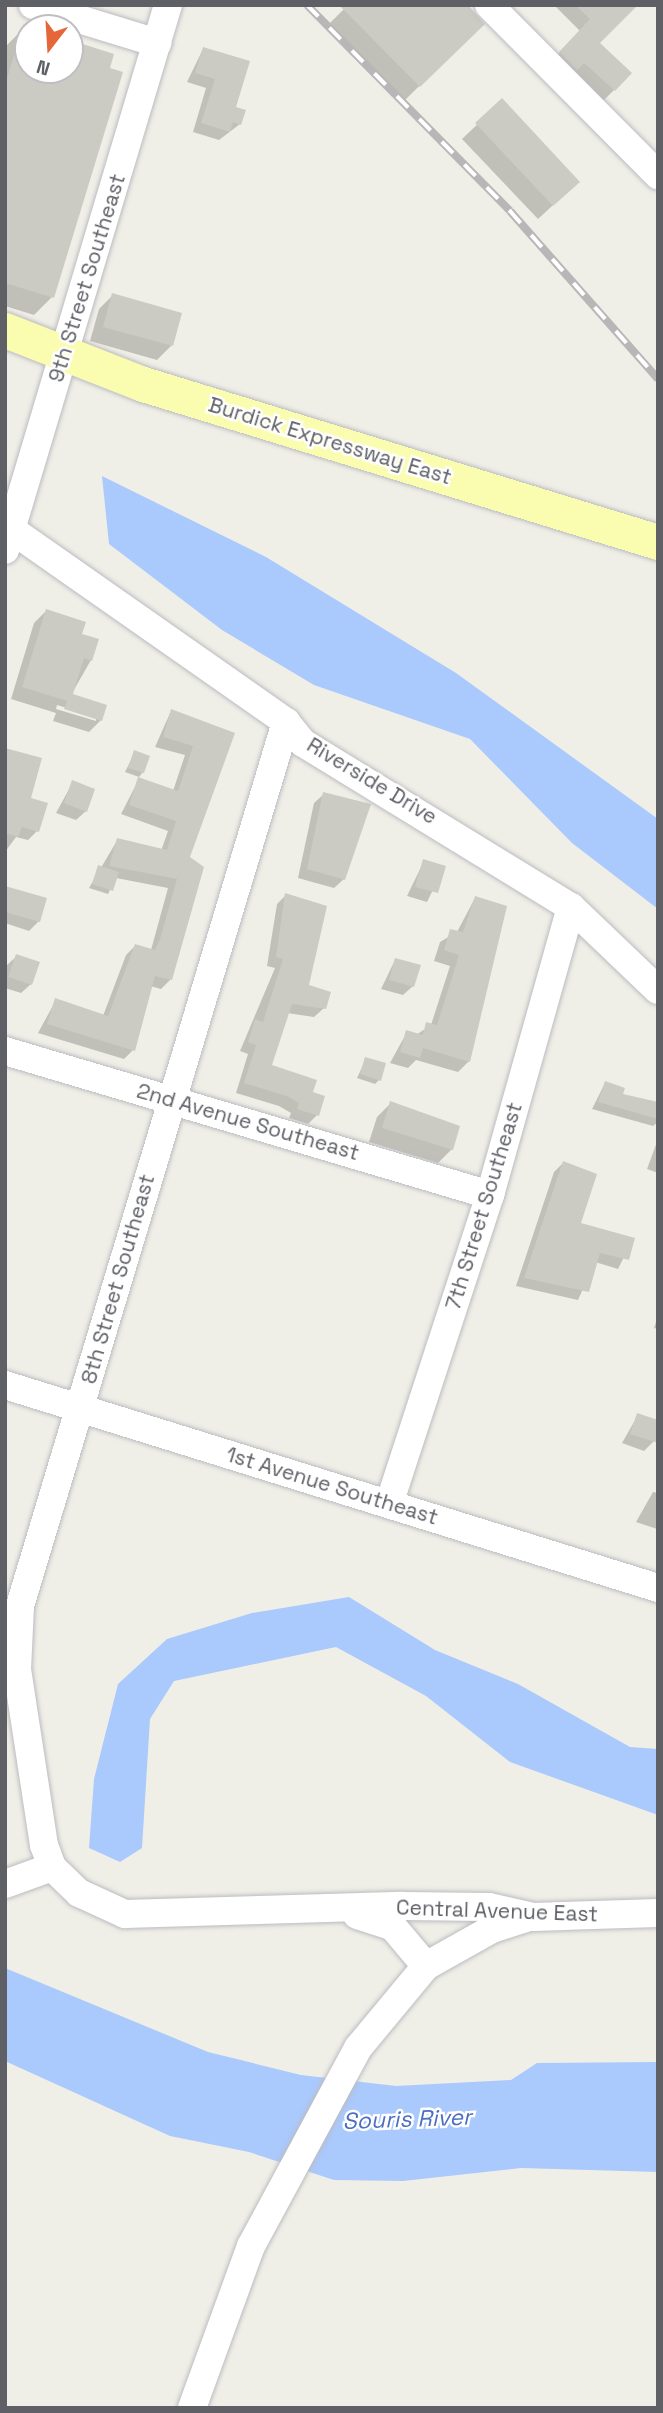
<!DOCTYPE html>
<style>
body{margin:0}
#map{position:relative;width:663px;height:2413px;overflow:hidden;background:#f0efe7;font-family:"Space Grotesk",sans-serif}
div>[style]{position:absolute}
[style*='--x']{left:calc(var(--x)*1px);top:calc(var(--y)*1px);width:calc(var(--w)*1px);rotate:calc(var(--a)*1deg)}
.water>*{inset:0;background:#aac9fc}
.shadow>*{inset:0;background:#0003}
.building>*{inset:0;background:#cbcac3}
.roads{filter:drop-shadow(0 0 2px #bbbcc1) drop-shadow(0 0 2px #bbbcc1)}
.minor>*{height:28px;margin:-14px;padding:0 14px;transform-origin:14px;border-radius:14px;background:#fff}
.major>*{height:35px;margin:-17.5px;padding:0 17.5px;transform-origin:17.5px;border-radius:17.5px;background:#fafcaf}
.rail>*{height:8px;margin-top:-4px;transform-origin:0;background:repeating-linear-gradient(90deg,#fff 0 16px,#b7b7b8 0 32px);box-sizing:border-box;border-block:2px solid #b7b7b8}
span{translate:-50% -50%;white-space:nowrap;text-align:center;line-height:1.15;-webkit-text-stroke:5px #fff;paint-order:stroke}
.street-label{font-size:21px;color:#5e6066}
.water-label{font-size:23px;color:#4c6fc0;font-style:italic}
.frame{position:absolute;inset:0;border:7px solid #5e6066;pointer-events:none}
.north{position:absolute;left:14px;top:14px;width:70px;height:70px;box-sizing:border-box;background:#fff;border:2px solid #bfbfc2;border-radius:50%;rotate:197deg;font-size:19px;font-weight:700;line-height:28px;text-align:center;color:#5e6066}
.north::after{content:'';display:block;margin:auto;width:24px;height:32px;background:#e46639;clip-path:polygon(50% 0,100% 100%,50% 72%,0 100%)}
</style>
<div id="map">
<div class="water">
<div style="clip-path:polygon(102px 476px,266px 557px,456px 673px,658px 819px,658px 909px,572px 843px,470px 739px,314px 685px,222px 630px,109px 544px)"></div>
<div style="clip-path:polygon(349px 1597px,435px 1650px,518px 1684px,630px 1747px,658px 1749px,658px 1815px,510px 1762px,426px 1696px,336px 1647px,174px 1681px,150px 1719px,142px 1848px,120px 1862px,89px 1848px,94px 1779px,118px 1684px,167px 1639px,252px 1613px)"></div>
<div style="clip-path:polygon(5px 1968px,208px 2052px,301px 2075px,396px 2086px,511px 2080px,537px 2063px,658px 2062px,658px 2172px,521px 2168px,403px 2181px,334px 2180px,249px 2152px,170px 2136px,5px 2061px)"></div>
</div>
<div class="shadow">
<div style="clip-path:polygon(348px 5px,482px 24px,401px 104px,325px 28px)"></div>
<div style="clip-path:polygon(554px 5px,636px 5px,598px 43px,614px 90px,603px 101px,549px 64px,580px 31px)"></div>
<div style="clip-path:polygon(24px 28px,28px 70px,70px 70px,70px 42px,112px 55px,52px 297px,34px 315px,5px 306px,5px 47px)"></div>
<div style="clip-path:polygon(203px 49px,240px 124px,219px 140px,193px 132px,206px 88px,187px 82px)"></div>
<div style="clip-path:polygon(502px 101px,563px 196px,538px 219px,462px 139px)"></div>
<div style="clip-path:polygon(113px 295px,180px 314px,171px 346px,157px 360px,90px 341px,99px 309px)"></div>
<div style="clip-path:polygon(evenodd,46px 611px,80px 635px,91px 660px,71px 695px,101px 720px,89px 732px,53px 721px,56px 713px,11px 699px,34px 623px,46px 611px,57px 705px,96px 717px,96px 721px,56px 709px,57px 705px)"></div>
<div style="clip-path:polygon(171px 711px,233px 734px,188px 858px,170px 980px,161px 989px,150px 986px,133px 1050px,124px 1059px,38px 1033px,56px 1000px,103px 1016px,126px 955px,135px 946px,151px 950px,168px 888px,116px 878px,108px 894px,89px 888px,118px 839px,161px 851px,168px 831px,121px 814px,139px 779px,173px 791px,185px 755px,155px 747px)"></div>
<div style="clip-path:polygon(5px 750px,37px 831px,28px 840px,16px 837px,5px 852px)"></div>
<div style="clip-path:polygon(135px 752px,143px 772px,139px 777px,125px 772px)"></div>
<div style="clip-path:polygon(73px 782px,86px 811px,76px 820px,56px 813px)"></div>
<div style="clip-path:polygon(324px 794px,344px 879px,334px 888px,298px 878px,314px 803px)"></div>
<div style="clip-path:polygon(424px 861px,444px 867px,427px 902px,407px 896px)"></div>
<div style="clip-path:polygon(5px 888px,39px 921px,29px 931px,5px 923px)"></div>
<div style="clip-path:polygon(286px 895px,307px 986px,324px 1008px,314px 1017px,287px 1013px,270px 1066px,311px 1093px,317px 1115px,308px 1124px,289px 1118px,291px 1113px,279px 1106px,236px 1093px,248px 1054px,240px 1051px,275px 968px,267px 966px,277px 904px)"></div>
<div style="clip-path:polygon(475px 898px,469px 1061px,458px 1072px,416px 1060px,408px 1068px,390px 1063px,407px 1032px,416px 1035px,431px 1025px,450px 966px,434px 961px,440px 942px,457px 932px)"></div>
<div style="clip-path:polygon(17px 956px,31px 984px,21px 993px,5px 988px,7px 965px)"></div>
<div style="clip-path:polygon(395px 960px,413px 986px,403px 995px,381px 989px)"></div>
<div style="clip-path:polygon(366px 1059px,379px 1080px,375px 1084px,357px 1078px)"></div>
<div style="clip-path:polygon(605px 1083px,621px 1095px,658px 1104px,658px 1122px,653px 1126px,592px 1109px)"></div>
<div style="clip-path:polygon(391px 1103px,452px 1149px,438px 1163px,369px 1142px,377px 1117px)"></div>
<div style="clip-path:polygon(658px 1139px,658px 1173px,647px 1169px)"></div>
<div style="clip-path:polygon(563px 1163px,578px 1224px,633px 1239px,618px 1269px,595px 1262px,578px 1300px,516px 1286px,554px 1172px)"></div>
<div style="clip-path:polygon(658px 1316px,658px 1329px,654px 1328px)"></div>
<div style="clip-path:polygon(638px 1415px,654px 1441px,644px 1451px,622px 1443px)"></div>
<div style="clip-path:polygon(653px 1492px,658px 1493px,657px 1529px,636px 1522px)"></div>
</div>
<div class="building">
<div style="clip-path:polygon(339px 5px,468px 5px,485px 24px,420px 87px)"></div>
<div style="clip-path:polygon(575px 5px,638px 5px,600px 43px,632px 73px,615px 91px,584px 63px,577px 70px,559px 52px,590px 19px)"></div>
<div style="clip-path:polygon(24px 23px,28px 70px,70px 70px,70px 40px,114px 54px,110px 68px,123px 72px,54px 298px,5px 283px,5px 85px)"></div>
<div style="clip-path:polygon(203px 47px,250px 61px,236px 107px,246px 110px,241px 125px,233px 122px,230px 132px,201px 123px,215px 79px,195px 73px)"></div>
<div style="clip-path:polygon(502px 98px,580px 182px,553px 206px,475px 123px)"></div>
<div style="clip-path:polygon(112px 293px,182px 313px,173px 346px,103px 327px)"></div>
<div style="clip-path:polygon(46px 609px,86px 622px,82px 634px,99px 639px,92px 661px,84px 658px,73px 694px,107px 705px,102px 721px,64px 709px,67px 701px,22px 687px)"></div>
<div style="clip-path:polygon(171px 709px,235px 733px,190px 857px,204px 867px,172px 980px,155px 976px,135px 1051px,47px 1024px,55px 998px,108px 1016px,135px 944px,155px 950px,160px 939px,177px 879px,109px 866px,117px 838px,167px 850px,176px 821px,129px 805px,138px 777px,178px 791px,193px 746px,163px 737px)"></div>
<div style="clip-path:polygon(5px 748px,42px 758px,31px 798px,48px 803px,39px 832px,22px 827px,18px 837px,5px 833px)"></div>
<div style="clip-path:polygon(134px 750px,150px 756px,144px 773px,128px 768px)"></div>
<div style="clip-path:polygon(72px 780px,95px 789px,87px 812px,64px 803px)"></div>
<div style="clip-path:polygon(323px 792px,371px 804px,345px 880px,307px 869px)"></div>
<div style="clip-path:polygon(423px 859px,446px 866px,438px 893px,415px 887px)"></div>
<div style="clip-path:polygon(98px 865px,119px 872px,113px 891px,92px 884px)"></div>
<div style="clip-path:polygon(5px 886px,47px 898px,40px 922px,5px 912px)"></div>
<div style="clip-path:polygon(285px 893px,327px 906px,309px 985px,331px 992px,326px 1009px,292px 1004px,272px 1065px,317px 1080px,313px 1092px,325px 1096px,319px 1116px,297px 1109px,299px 1103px,289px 1097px,244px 1083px,256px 1045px,248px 1042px,255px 1019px,263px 1022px,283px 959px,276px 957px)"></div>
<div style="clip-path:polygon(475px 896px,507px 906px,470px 1062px,423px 1048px,420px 1058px,400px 1052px,406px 1030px,423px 1035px,426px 1022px,437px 1025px,459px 955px,444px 950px,450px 929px,463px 932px)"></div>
<div style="clip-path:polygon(16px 954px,40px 962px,32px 985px,8px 977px)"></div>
<div style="clip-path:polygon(395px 958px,421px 965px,414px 987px,389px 980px)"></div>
<div style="clip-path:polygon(365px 1057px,386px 1063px,381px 1081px,360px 1074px)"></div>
<div style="clip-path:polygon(605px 1081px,625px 1088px,623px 1094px,658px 1102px,658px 1119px,598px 1102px)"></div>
<div style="clip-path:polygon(390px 1101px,460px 1126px,453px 1150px,382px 1128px)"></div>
<div style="clip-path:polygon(563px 1161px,597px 1174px,581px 1223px,635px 1238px,629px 1260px,600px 1253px,589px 1292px,524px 1278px)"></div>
<div style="clip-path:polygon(637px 1413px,658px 1420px,658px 1443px,630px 1434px)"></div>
</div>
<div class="roads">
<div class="minor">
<div style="--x:33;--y:5;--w:130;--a:17"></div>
<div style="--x:489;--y:5;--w:240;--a:45.2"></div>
<div style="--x:12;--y:530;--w:335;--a:35"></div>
<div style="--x:286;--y:722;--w:27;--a:51"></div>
<div style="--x:303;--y:743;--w:314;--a:31.5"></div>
<div style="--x:571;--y:907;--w:120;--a:43.7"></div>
<div style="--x:5;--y:550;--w:569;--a:-73.35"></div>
<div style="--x:286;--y:722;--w:923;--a:106.75"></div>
<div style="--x:20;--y:1606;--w:63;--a:92.7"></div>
<div style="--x:17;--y:1669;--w:178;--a:81.3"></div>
<div style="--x:44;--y:1845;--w:23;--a:70"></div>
<div style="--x:52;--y:1867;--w:37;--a:44"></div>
<div style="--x:79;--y:1893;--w:51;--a:24.5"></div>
<div style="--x:125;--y:1914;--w:277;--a:-1.7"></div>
<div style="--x:402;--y:1906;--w:87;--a:0.7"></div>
<div style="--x:489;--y:1907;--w:45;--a:12.8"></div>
<div style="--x:533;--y:1917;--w:125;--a:-1.8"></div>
<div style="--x:5;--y:1051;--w:506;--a:16.54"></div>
<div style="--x:5;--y:1385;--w:684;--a:17.27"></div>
<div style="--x:389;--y:1504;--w:325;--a:-71.9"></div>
<div style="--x:490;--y:1195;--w:299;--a:-74.3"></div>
<div style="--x:5;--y:1884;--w:50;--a:-19.9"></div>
<div style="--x:357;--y:1915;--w:38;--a:18"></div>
<div style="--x:393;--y:1927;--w:51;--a:49.8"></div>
<div style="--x:192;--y:2408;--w:172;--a:-70"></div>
<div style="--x:251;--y:2246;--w:225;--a:-61.6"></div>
<div style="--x:358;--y:2048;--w:107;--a:-50.3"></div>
<div style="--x:426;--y:1966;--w:76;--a:-29.3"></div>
<div style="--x:492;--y:1929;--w:40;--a:-18"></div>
</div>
<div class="major">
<div style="--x:5;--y:330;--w:148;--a:21.4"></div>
<div style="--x:143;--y:384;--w:539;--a:17.06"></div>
</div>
</div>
<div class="rail">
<div style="--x:307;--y:5;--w:289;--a:45.4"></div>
<div style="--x:510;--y:211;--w:224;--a:48.6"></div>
</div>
<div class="street-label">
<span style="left:87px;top:278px;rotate:-73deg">9th Street Southeast</span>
<span style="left:330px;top:441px;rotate:17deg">Burdick Expressway East</span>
<span style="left:372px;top:781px;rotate:31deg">Riverside Drive</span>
<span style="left:248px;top:1122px;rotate:16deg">2nd Avenue Southeast</span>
<span style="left:484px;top:1206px;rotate:-73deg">7th Street Southeast</span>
<span style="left:118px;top:1279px;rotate:-74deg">8th Street Southeast</span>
<span style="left:332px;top:1486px;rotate:17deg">1st Avenue Southeast</span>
<span style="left:497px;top:1911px;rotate:2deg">Central Avenue East</span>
</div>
<div class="water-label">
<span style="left:407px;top:2119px;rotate:-2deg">Souris River</span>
</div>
<div class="frame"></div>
<div class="north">N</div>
</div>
